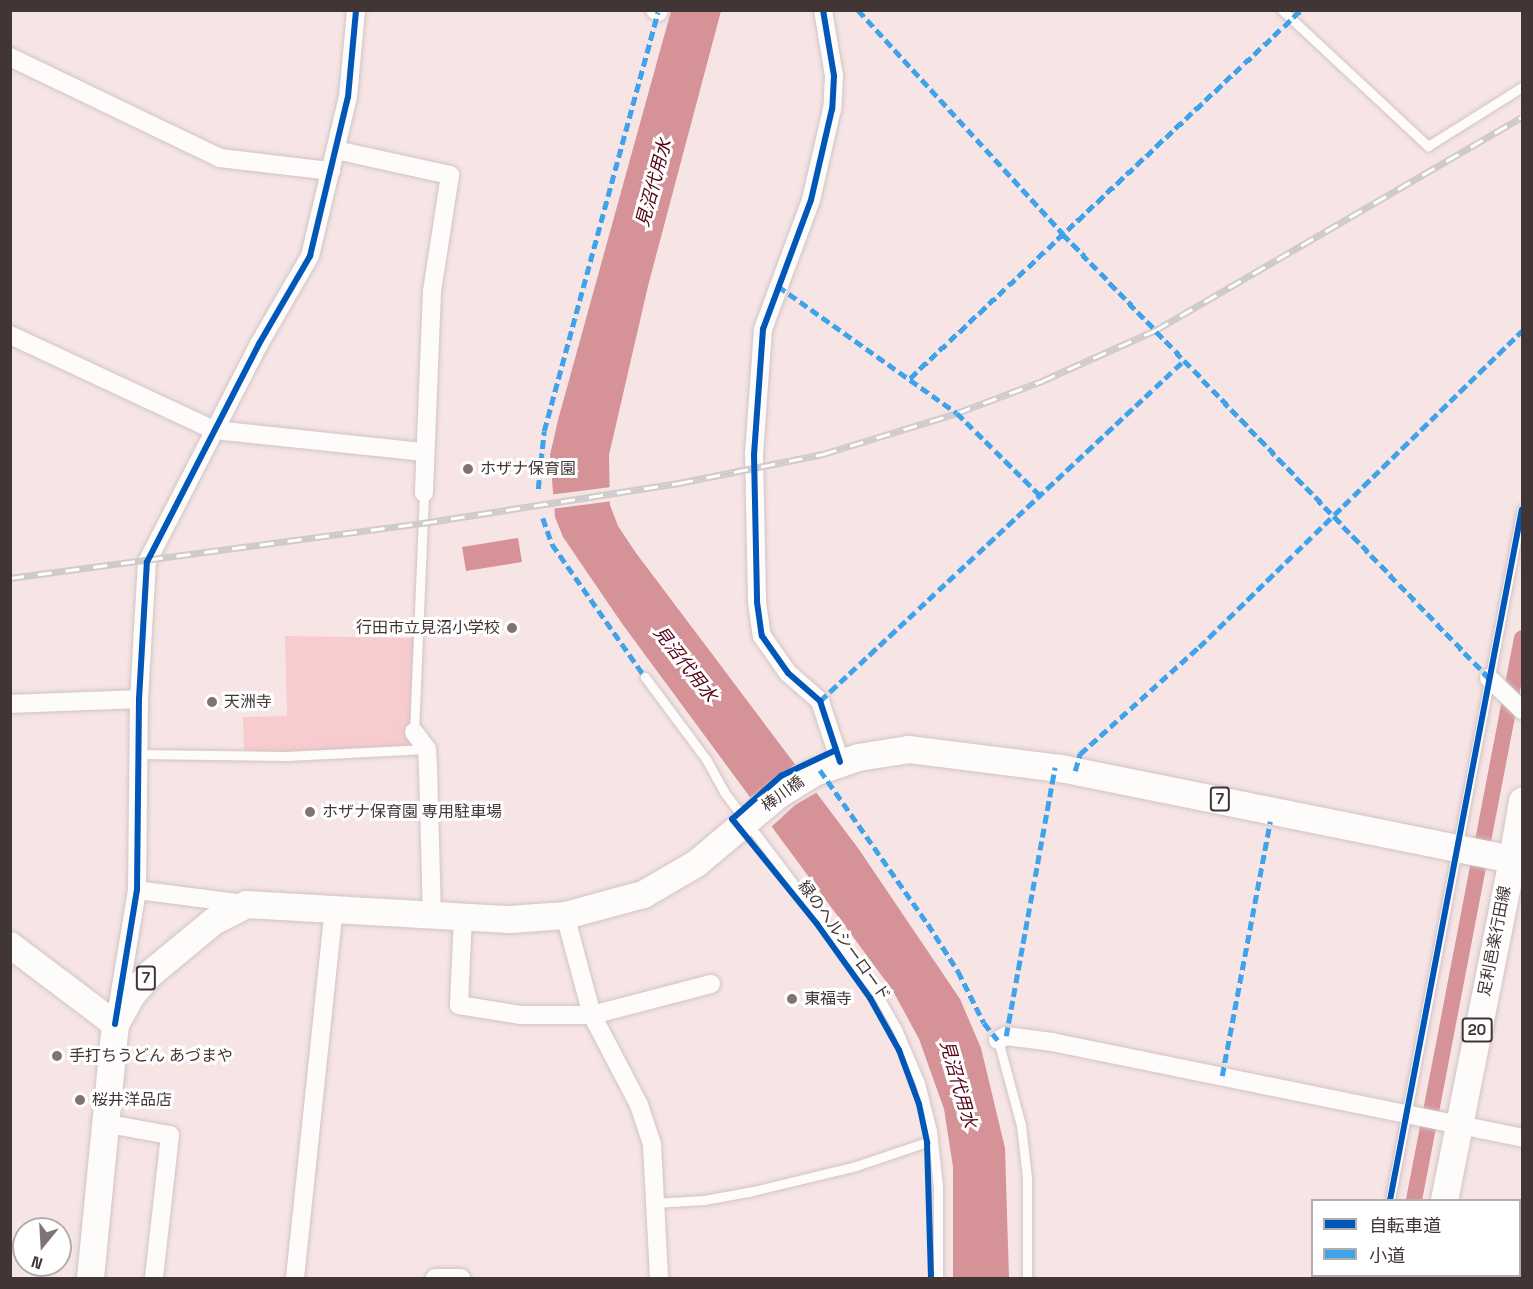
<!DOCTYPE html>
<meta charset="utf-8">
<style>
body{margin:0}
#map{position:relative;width:1533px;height:1289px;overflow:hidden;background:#f7e5e6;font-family:"Space Grotesk","Noto Sans JP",sans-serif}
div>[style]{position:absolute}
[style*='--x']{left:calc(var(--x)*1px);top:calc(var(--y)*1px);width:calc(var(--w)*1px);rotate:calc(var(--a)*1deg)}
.green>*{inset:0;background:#f8ccce}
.water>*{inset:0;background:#d59398}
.pier>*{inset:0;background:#f7e5e6}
.canal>*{height:16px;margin:-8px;padding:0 8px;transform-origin:8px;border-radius:8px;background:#d59398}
.roads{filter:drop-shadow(0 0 2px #d1c4c5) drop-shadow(0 0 2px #d1c4c5)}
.lane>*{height:9px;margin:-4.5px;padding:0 4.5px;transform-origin:4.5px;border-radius:4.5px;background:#fefbfb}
.street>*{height:18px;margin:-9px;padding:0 9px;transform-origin:9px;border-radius:9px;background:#fefbfb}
.secondary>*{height:26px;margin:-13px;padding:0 13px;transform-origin:13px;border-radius:13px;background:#fefbfb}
.primary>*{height:27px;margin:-13.5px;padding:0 13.5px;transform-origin:13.5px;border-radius:13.5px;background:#fefbfb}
.rail>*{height:7px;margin-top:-3.5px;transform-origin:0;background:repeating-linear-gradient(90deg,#fff 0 14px,#d0cbcb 0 28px);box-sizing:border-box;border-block:2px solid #d0cbcb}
.quiet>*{height:4.5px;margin-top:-2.25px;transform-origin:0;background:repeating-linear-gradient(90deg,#3fa3eb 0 9px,transparent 0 13.5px)}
.cycleway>*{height:6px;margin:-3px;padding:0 3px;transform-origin:3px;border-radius:3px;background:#0057b8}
.dots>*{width:16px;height:16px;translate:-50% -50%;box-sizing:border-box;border:3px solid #fff;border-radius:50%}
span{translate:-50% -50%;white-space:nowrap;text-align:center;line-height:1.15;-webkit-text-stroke:6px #fff;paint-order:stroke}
.shield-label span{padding:2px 4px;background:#fff;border:2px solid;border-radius:4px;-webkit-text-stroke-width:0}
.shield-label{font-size:15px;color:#413535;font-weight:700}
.poi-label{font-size:16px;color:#413535}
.left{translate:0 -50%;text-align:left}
.right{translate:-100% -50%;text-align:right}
.street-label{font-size:16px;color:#413535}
.water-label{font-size:18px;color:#540316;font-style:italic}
.frame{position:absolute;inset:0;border:12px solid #413535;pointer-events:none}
.legend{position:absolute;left:1311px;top:1199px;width:210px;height:78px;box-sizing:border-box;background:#fff;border:2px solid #b3aeae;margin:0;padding:8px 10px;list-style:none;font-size:18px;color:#413535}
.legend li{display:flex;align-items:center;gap:12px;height:30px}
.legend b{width:30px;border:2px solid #b3aeae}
.north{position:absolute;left:12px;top:1217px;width:60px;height:60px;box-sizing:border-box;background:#fff;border:2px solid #b3aeae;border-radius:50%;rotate:198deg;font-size:16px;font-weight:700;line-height:24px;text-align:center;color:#413535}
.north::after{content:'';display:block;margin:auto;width:21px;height:27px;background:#817373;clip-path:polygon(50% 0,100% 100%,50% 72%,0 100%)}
</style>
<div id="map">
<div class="green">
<div style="clip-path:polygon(285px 636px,414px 638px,410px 745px,285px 753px,244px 750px,243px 717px,287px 716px)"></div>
</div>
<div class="water">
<div style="clip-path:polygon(671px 11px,721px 11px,648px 286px,609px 455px,610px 505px,618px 526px,636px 553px,858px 848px,960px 999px,981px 1048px,1005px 1148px,1009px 1278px,953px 1278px,953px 1167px,944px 1109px,919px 1039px,893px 991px,623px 625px,563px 537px,555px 517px,550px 455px,558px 420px)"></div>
<div style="clip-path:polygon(518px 538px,522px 562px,466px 571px,462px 547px)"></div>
</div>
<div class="pier">
<div style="clip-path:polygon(611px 487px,613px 501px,551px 509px,549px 495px)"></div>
<div style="clip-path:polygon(797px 763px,819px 791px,795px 805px,769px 829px,747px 800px)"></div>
</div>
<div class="canal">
<div style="--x:1414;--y:1200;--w:572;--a:-79.12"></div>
<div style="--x:1399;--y:1278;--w:2;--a:-90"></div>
</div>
<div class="roads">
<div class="lane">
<div style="--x:1282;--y:10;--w:200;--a:43"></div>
<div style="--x:1428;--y:146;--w:111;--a:-32.1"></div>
<div style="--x:645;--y:677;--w:102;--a:53.4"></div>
<div style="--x:706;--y:759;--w:38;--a:61"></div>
<div style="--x:724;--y:792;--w:251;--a:52.8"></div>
<div style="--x:876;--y:992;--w:43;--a:60.4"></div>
<div style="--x:897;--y:1029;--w:59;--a:66.9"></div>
<div style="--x:920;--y:1083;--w:49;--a:76"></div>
<div style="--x:932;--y:1131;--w:55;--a:83.8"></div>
<div style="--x:938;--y:1186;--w:92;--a:90"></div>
<div style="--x:414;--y:732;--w:239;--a:-87.6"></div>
<div style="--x:140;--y:754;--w:146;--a:0.8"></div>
<div style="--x:286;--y:756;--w:141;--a:-2.8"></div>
<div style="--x:998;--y:1040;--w:88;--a:74.9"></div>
<div style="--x:1021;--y:1125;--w:53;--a:83.5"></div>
<div style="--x:1027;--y:1178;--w:100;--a:90"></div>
<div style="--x:1390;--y:1200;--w:703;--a:-79.19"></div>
<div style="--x:654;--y:1203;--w:50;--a:-3.4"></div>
<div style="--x:704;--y:1200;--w:50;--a:-10.4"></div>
<div style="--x:753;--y:1191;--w:106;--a:-13.6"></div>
<div style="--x:856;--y:1166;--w:81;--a:-18.7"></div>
<div style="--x:1375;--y:1278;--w:2;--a:-90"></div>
</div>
<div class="street">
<div style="--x:655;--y:10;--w:4;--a:34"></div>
<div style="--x:823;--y:10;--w:67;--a:80.5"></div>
<div style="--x:834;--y:76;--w:33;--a:93"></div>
<div style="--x:832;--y:109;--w:93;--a:103"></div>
<div style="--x:811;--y:200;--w:138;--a:110.4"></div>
<div style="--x:763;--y:329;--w:126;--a:94.1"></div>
<div style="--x:754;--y:455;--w:147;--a:88.8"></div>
<div style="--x:757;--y:602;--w:34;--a:82"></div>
<div style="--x:762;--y:636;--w:45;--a:54.9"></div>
<div style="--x:788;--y:673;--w:43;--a:41.2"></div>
<div style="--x:820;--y:701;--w:64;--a:71.8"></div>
<div style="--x:10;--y:57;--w:233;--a:25.7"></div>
<div style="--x:220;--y:158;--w:112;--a:6.7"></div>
<div style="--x:336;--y:150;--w:117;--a:12.4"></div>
<div style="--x:450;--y:175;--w:117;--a:98.8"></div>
<div style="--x:432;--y:291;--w:202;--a:92.3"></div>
<div style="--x:10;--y:335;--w:225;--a:25"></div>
<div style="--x:214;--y:430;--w:212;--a:6"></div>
<div style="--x:1489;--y:678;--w:46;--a:44.1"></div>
<div style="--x:10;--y:704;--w:129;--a:-2.2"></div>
<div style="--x:414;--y:732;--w:21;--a:53"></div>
<div style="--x:427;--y:749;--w:17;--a:87"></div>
<div style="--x:428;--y:766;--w:148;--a:88.5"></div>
<div style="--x:137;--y:890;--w:109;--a:7.4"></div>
<div style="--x:565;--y:915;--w:104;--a:74.9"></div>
<div style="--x:592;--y:1015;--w:102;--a:62.4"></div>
<div style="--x:639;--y:1105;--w:41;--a:71.6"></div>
<div style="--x:652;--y:1144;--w:134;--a:87"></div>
<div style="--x:463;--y:916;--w:89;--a:92.6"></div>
<div style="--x:459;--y:1005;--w:63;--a:9.2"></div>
<div style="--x:521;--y:1015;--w:71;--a:0"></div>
<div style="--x:592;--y:1015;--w:123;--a:-14.6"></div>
<div style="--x:117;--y:1010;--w:122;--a:-80.5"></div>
<div style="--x:137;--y:890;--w:191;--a:-89.4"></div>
<div style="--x:139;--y:699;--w:137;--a:-86.7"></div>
<div style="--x:147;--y:562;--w:245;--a:-62.8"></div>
<div style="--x:259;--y:344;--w:102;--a:-59.9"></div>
<div style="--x:310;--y:256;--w:163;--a:-76.6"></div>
<div style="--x:348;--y:97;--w:87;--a:-84.7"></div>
<div style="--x:998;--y:1040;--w:9;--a:-27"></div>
<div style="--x:1006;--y:1036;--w:46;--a:7.4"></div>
<div style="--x:1052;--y:1042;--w:480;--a:11.5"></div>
<div style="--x:103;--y:1123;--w:68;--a:10.2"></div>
<div style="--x:170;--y:1135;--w:144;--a:96.4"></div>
<div style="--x:295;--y:1278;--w:373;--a:-84"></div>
<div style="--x:435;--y:1278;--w:26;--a:0"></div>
</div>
<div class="secondary">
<div style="--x:1512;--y:859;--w:59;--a:-80.2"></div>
<div style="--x:10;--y:945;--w:131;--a:37"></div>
</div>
<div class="primary">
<div style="--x:1444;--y:1200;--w:348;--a:-78.7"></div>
<div style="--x:90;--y:1278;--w:255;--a:-84.4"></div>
<div style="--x:115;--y:1024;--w:33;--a:-61"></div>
<div style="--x:131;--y:995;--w:28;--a:-49"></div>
<div style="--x:149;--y:974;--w:83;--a:-39.6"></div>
<div style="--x:213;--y:921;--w:37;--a:-27"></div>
<div style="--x:246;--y:904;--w:263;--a:3.3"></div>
<div style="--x:509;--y:919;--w:56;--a:-4.1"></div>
<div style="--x:565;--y:915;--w:81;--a:-15.1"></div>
<div style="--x:643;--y:894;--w:61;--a:-30.3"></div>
<div style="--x:696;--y:863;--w:106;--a:-40"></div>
<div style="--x:777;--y:795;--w:44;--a:-31.9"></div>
<div style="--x:814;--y:772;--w:46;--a:-18.8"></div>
<div style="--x:858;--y:757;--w:52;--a:-8.9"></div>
<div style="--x:909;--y:749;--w:152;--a:7.2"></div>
<div style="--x:1060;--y:768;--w:471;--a:11.4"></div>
<div style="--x:1429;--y:1278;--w:2;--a:-90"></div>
</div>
</div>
<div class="rail">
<div style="--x:10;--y:578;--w:417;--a:-7.6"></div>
<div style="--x:423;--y:523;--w:259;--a:-8.9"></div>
<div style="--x:679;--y:483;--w:147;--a:-11.4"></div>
<div style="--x:823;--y:454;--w:140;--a:-17"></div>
<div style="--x:957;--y:413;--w:91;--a:-20.6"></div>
<div style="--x:1042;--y:381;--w:125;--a:-24.1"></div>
<div style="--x:1156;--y:330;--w:423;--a:-30.2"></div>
</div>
<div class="quiet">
<div style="--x:858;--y:10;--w:304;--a:47.5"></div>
<div style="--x:1063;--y:234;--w:615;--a:46.19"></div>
<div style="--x:778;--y:286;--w:219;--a:35.4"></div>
<div style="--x:957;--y:413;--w:118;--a:44.7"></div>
<div style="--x:910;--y:378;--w:537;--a:-43.26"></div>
<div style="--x:538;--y:489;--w:58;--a:-84.1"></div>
<div style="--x:544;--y:431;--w:434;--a:-74.8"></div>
<div style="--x:543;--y:518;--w:28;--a:71"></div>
<div style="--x:552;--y:544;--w:162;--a:55"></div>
<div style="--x:820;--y:701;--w:499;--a:-43.1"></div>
<div style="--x:820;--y:770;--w:188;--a:55"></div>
<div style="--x:928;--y:924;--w:56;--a:57.4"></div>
<div style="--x:958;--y:971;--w:58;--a:63.4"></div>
<div style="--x:984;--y:1023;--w:22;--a:51"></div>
<div style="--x:1075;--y:771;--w:18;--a:-74"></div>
<div style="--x:1080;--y:754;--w:160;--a:-42"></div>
<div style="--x:1199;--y:647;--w:452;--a:-44.4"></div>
<div style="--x:1006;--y:1036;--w:273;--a:-79.7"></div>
<div style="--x:1222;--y:1076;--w:259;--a:-79.3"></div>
</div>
<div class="cycleway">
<div style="--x:823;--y:10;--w:67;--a:80.5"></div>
<div style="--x:834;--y:76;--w:33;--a:93"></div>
<div style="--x:832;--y:109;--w:93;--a:103"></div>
<div style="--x:811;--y:200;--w:138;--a:110.4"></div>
<div style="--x:763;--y:329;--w:126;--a:94.1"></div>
<div style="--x:754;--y:455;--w:147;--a:88.8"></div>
<div style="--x:757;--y:602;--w:34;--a:82"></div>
<div style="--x:762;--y:636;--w:45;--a:54.9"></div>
<div style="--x:788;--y:673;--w:43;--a:41.2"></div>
<div style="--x:820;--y:701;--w:64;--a:71.8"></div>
<div style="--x:836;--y:750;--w:61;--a:154.7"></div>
<div style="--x:781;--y:776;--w:65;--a:138.7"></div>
<div style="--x:732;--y:819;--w:135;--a:51"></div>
<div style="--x:817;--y:924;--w:91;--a:54.4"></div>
<div style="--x:870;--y:998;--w:60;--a:60.9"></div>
<div style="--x:899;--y:1050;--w:58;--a:69.7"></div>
<div style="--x:919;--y:1104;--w:40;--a:78"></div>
<div style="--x:927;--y:1143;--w:135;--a:88.3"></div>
<div style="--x:115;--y:1024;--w:136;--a:-80.7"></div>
<div style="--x:137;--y:890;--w:191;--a:-89.4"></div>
<div style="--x:139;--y:699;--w:137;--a:-86.7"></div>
<div style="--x:147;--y:562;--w:245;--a:-62.8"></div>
<div style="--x:259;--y:344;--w:102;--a:-59.9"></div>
<div style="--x:310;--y:256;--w:163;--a:-76.6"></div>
<div style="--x:348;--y:97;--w:87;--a:-84.7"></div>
<div style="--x:1390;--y:1200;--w:703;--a:-79.19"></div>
</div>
<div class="dots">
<div style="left:468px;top:469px;background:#817373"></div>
<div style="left:512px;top:628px;background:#817373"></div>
<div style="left:212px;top:702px;background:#817373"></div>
<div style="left:310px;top:812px;background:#817373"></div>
<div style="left:792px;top:999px;background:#817373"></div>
<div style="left:57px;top:1056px;background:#817373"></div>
<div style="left:80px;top:1100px;background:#817373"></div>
</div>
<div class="shield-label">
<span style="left:1220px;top:799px">7</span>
<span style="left:146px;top:978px">7</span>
<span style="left:1477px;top:1030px">20</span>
</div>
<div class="poi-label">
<span class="left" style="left:480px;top:469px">ホザナ保育園</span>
<span class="right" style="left:500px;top:628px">行田市立見沼小学校</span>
<span class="left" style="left:224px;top:702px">天洲寺</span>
<span class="left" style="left:322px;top:812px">ホザナ保育園 専用駐車場</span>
<span class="left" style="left:804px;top:999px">東福寺</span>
<span class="left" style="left:69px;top:1056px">手打ちうどん あづまや</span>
<span class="left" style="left:92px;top:1100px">桜井洋品店</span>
</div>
<div class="street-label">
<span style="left:783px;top:794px;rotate:-36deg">棒川橋</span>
<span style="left:844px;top:941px;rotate:54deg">緑のヘルシーロード</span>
<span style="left:1495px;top:941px;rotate:-79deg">足利邑楽行田線</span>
</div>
<div class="water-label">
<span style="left:654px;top:183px;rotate:-75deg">見沼代用水</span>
<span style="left:685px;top:664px;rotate:52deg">見沼代用水</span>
<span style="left:958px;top:1084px;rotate:74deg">見沼代用水</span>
</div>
<div class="frame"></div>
<ul class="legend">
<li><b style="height:8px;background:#0057b8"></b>自転車道</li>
<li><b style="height:8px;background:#3fa3eb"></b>小道</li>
</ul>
<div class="north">N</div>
</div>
